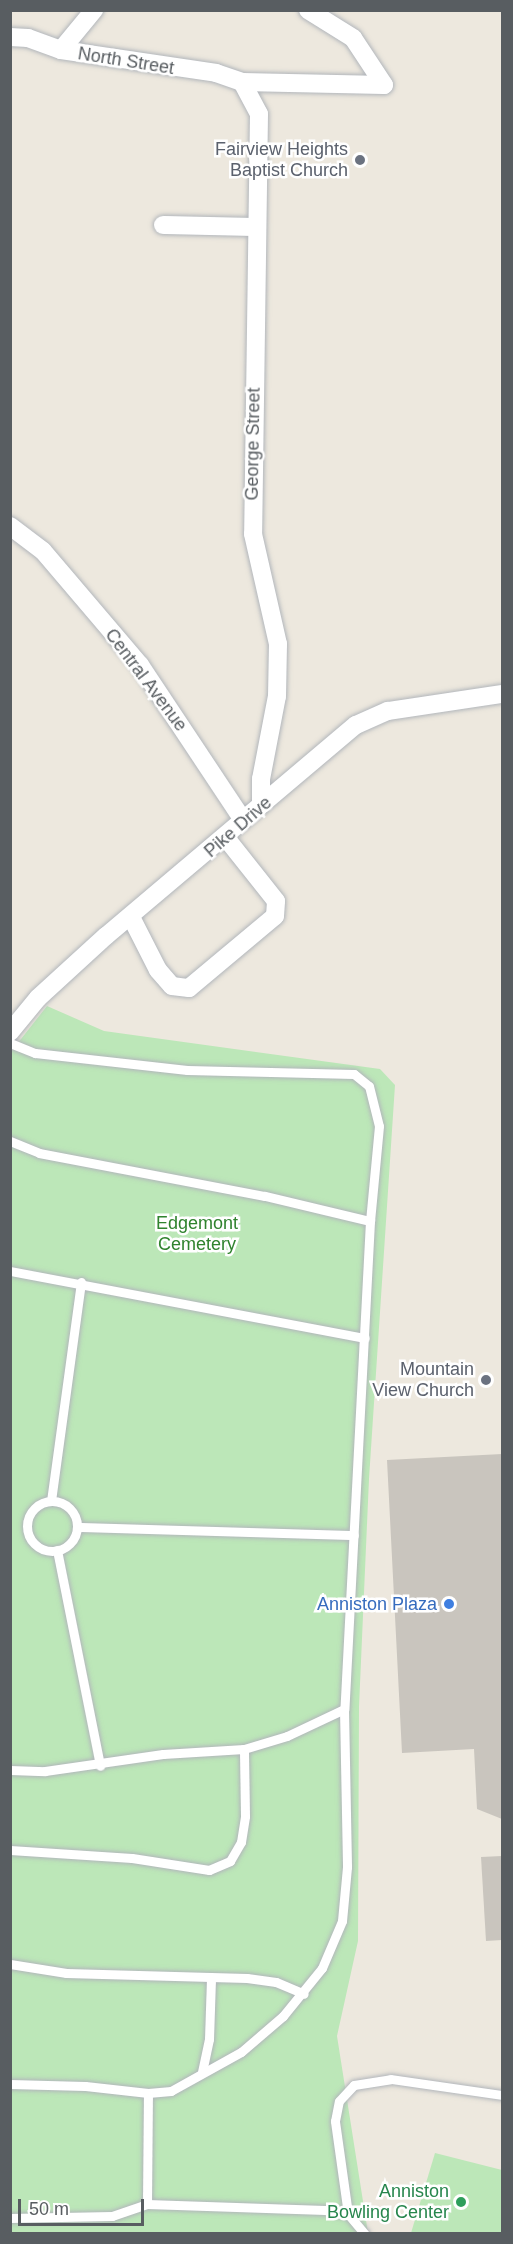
<!DOCTYPE html>
<style>
body{margin:0}
#map{position:relative;width:513px;height:2244px;overflow:hidden;background:#ede8de;font-family:Arial,sans-serif}
div>[style]{position:absolute}
[style*='--x']{left:calc(var(--x)*1px);top:calc(var(--y)*1px);width:calc(var(--w)*1px);rotate:calc(var(--a)*1deg)}
.green>*{inset:0;background:#bce7b8}
.building>*{inset:0;background:#c9c5be}
.roads{filter:drop-shadow(0 0 2px #b2b6bb) drop-shadow(0 0 2px #b2b6bb)}
.service>*{height:9px;margin:-4.5px;padding:0 4.5px;transform-origin:4.5px;border-radius:4.5px;background:#fff}
.service>.ring{margin:-4.5px;padding:0;box-sizing:content-box;background:none;border:9px solid #fff;border-radius:50%}
.minor>*{height:18px;margin:-9px;padding:0 9px;transform-origin:9px;border-radius:9px;background:#fff}
.dots>*{width:16px;height:16px;translate:-50% -50%;box-sizing:border-box;border:3px solid #fff;border-radius:50%}
span{translate:-50% -50%;white-space:nowrap;text-align:center;line-height:1.15;-webkit-text-stroke:5px #fff;paint-order:stroke}
.street-label{font-size:18px;color:#585d61}
.worship-label{font-size:18px;color:#5b616d}
.right{translate:-100% -50%;text-align:right}
.park-label{font-size:18px;color:#30832e}
.shop-label{font-size:18px;color:#366cbe}
.leisure-label{font-size:18px;color:#27864d}
.frame{position:absolute;inset:0;border:12px solid #585d61;pointer-events:none}
.scale{position:absolute;left:18px;top:2199px;width:126px;height:27px;box-sizing:border-box;border:3px solid #585d61;border-top:0;padding-left:8px;font-size:18px;line-height:21px;white-space:nowrap;color:#585d61;-webkit-text-stroke:4px #fff;paint-order:stroke}
</style>
<div id="map">
<div class="green">
<div style="clip-path:polygon(47px 1006px,104px 1031px,380px 1069px,395px 1085px,369px 1479px,359px 1707px,358px 1941px,337px 2036px,368px 2233px,11px 2233px,10px 1053px)"></div>
<div style="clip-path:polygon(435px 2153px,502px 2170px,502px 2233px,411px 2233px)"></div>
</div>
<div class="building">
<div style="clip-path:polygon(502px 1454px,502px 1819px,477px 1809px,474px 1749px,402px 1753px,387px 1460px)"></div>
<div style="clip-path:polygon(502px 1856px,502px 1940px,486px 1941px,481px 1857px)"></div>
</div>
<div class="roads">
<div class="service">
<div style="--x:10;--y:1043;--w:27;--a:22"></div>
<div style="--x:35;--y:1053;--w:153;--a:6.4"></div>
<div style="--x:187;--y:1070;--w:167;--a:1.4"></div>
<div style="--x:354;--y:1074;--w:19;--a:39"></div>
<div style="--x:369;--y:1086;--w:41;--a:76"></div>
<div style="--x:379;--y:1126;--w:95;--a:95.4"></div>
<div style="--x:370;--y:1221;--w:489;--a:93"></div>
<div style="--x:344;--y:1709;--w:158;--a:88.9"></div>
<div style="--x:347;--y:1867;--w:54;--a:95.3"></div>
<div style="--x:342;--y:1921;--w:51;--a:113.1"></div>
<div style="--x:322;--y:1968;--w:62;--a:129.1"></div>
<div style="--x:283;--y:2016;--w:55;--a:139.4"></div>
<div style="--x:241;--y:2052;--w:80;--a:150.9"></div>
<div style="--x:171;--y:2091;--w:23;--a:175"></div>
<div style="--x:148;--y:2093;--w:63;--a:-173.7"></div>
<div style="--x:85;--y:2086;--w:75;--a:-178.5"></div>
<div style="--x:10;--y:1141;--w:31;--a:22"></div>
<div style="--x:39;--y:1153;--w:230;--a:10.8"></div>
<div style="--x:265;--y:1196;--w:108;--a:13.4"></div>
<div style="--x:10;--y:1271;--w:361;--a:10.7"></div>
<div style="--x:51;--y:1501;--w:221;--a:-82.2"></div>
<div class="ring" style="left:27px;top:1501px;width:41px;height:41px"></div>
<div style="--x:77;--y:1527;--w:277;--a:1.7"></div>
<div style="--x:57;--y:1550;--w:220;--a:78.7"></div>
<div style="--x:10;--y:1770;--w:35;--a:2"></div>
<div style="--x:45;--y:1771;--w:119;--a:-8.2"></div>
<div style="--x:163;--y:1754;--w:81;--a:-3.5"></div>
<div style="--x:244;--y:1749;--w:45;--a:-16.8"></div>
<div style="--x:287;--y:1736;--w:63;--a:-25.3"></div>
<div style="--x:10;--y:1850;--w:122;--a:3.8"></div>
<div style="--x:132;--y:1858;--w:78;--a:8.9"></div>
<div style="--x:209;--y:1870;--w:23;--a:-23"></div>
<div style="--x:230;--y:1861;--w:22;--a:-60"></div>
<div style="--x:241;--y:1842;--w:26;--a:-81"></div>
<div style="--x:245;--y:1816;--w:67;--a:-90.9"></div>
<div style="--x:10;--y:1964;--w:57;--a:9.1"></div>
<div style="--x:66;--y:1973;--w:181;--a:1.6"></div>
<div style="--x:247;--y:1978;--w:29;--a:8"></div>
<div style="--x:276;--y:1982;--w:30;--a:23"></div>
<div style="--x:202;--y:2072;--w:34;--a:-78"></div>
<div style="--x:209;--y:2039;--w:61;--a:-88.1"></div>
<div style="--x:147;--y:2204;--w:111;--a:-89.5"></div>
<div style="--x:348;--y:2214;--w:94;--a:-98"></div>
<div style="--x:335;--y:2121;--w:20;--a:-79"></div>
<div style="--x:339;--y:2101;--w:22;--a:-47"></div>
<div style="--x:354;--y:2085;--w:37;--a:-9"></div>
<div style="--x:391;--y:2079;--w:112;--a:8.2"></div>
<div style="--x:10;--y:2218;--w:102;--a:-1.1"></div>
<div style="--x:112;--y:2216;--w:37;--a:-19"></div>
<div style="--x:147;--y:2204;--w:178;--a:1.9"></div>
<div style="--x:325;--y:2210;--w:23;--a:10"></div>
<div style="--x:348;--y:2214;--w:26;--a:50"></div>
</div>
<div class="minor">
<div style="--x:10;--y:37;--w:18;--a:3"></div>
<div style="--x:28;--y:38;--w:35;--a:20"></div>
<div style="--x:61;--y:50;--w:157;--a:8.4"></div>
<div style="--x:216;--y:73;--w:28;--a:19"></div>
<div style="--x:242;--y:82;--w:142;--a:1.2"></div>
<div style="--x:384;--y:85;--w:56;--a:-123.4"></div>
<div style="--x:353;--y:38;--w:53;--a:-148.1"></div>
<div style="--x:61;--y:50;--w:52;--a:-50.5"></div>
<div style="--x:242;--y:82;--w:36;--a:62"></div>
<div style="--x:259;--y:114;--w:420;--a:90.8"></div>
<div style="--x:253;--y:534;--w:113;--a:77.2"></div>
<div style="--x:278;--y:644;--w:52;--a:91.1"></div>
<div style="--x:277;--y:696;--w:85;--a:100.9"></div>
<div style="--x:261;--y:779;--w:26;--a:90"></div>
<div style="--x:163;--y:225;--w:93;--a:1.2"></div>
<div style="--x:10;--y:526;--w:41;--a:37.1"></div>
<div style="--x:43;--y:551;--w:150;--a:49.6"></div>
<div style="--x:140;--y:665;--w:186;--a:56.4"></div>
<div style="--x:131;--y:917;--w:59;--a:63"></div>
<div style="--x:158;--y:970;--w:21;--a:49"></div>
<div style="--x:172;--y:986;--w:17;--a:7"></div>
<div style="--x:189;--y:988;--w:112;--a:-39.9"></div>
<div style="--x:275;--y:916;--w:15;--a:-86"></div>
<div style="--x:276;--y:901;--w:80;--a:-128.4"></div>
<div style="--x:10;--y:1032;--w:44;--a:-50.5"></div>
<div style="--x:38;--y:998;--w:92;--a:-42.4"></div>
<div style="--x:106;--y:936;--w:327;--a:-40.2"></div>
<div style="--x:356;--y:725;--w:35;--a:-24"></div>
<div style="--x:388;--y:711;--w:115;--a:-8.5"></div>
</div>
</div>
<div class="dots">
<div style="left:360px;top:160px;background:#6b7280"></div>
<div style="left:486px;top:1380px;background:#6b7280"></div>
<div style="left:449px;top:1604px;background:#3f7fe0"></div>
<div style="left:461px;top:2202px;background:#2e9e5b"></div>
</div>
<div class="street-label">
<span style="left:126px;top:61px;rotate:9deg">North Street</span>
<span style="left:253px;top:444px;rotate:-89deg">George Street</span>
<span style="left:146px;top:680px;rotate:53deg">Central Avenue</span>
<span style="left:238px;top:827px;rotate:-41deg">Pike Drive</span>
</div>
<div class="worship-label">
<span class="right" style="left:348px;top:160px">Fairview Heights<br>Baptist Church</span>
<span class="right" style="left:474px;top:1380px">Mountain<br>View Church</span>
</div>
<div class="park-label">
<span style="left:197px;top:1234px">Edgemont<br>Cemetery</span>
</div>
<div class="shop-label">
<span class="right" style="left:437px;top:1604px">Anniston Plaza</span>
</div>
<div class="leisure-label">
<span class="right" style="left:449px;top:2202px">Anniston<br>Bowling Center</span>
</div>
<div class="frame"></div>
<div class="scale">50 m</div>
</div>
